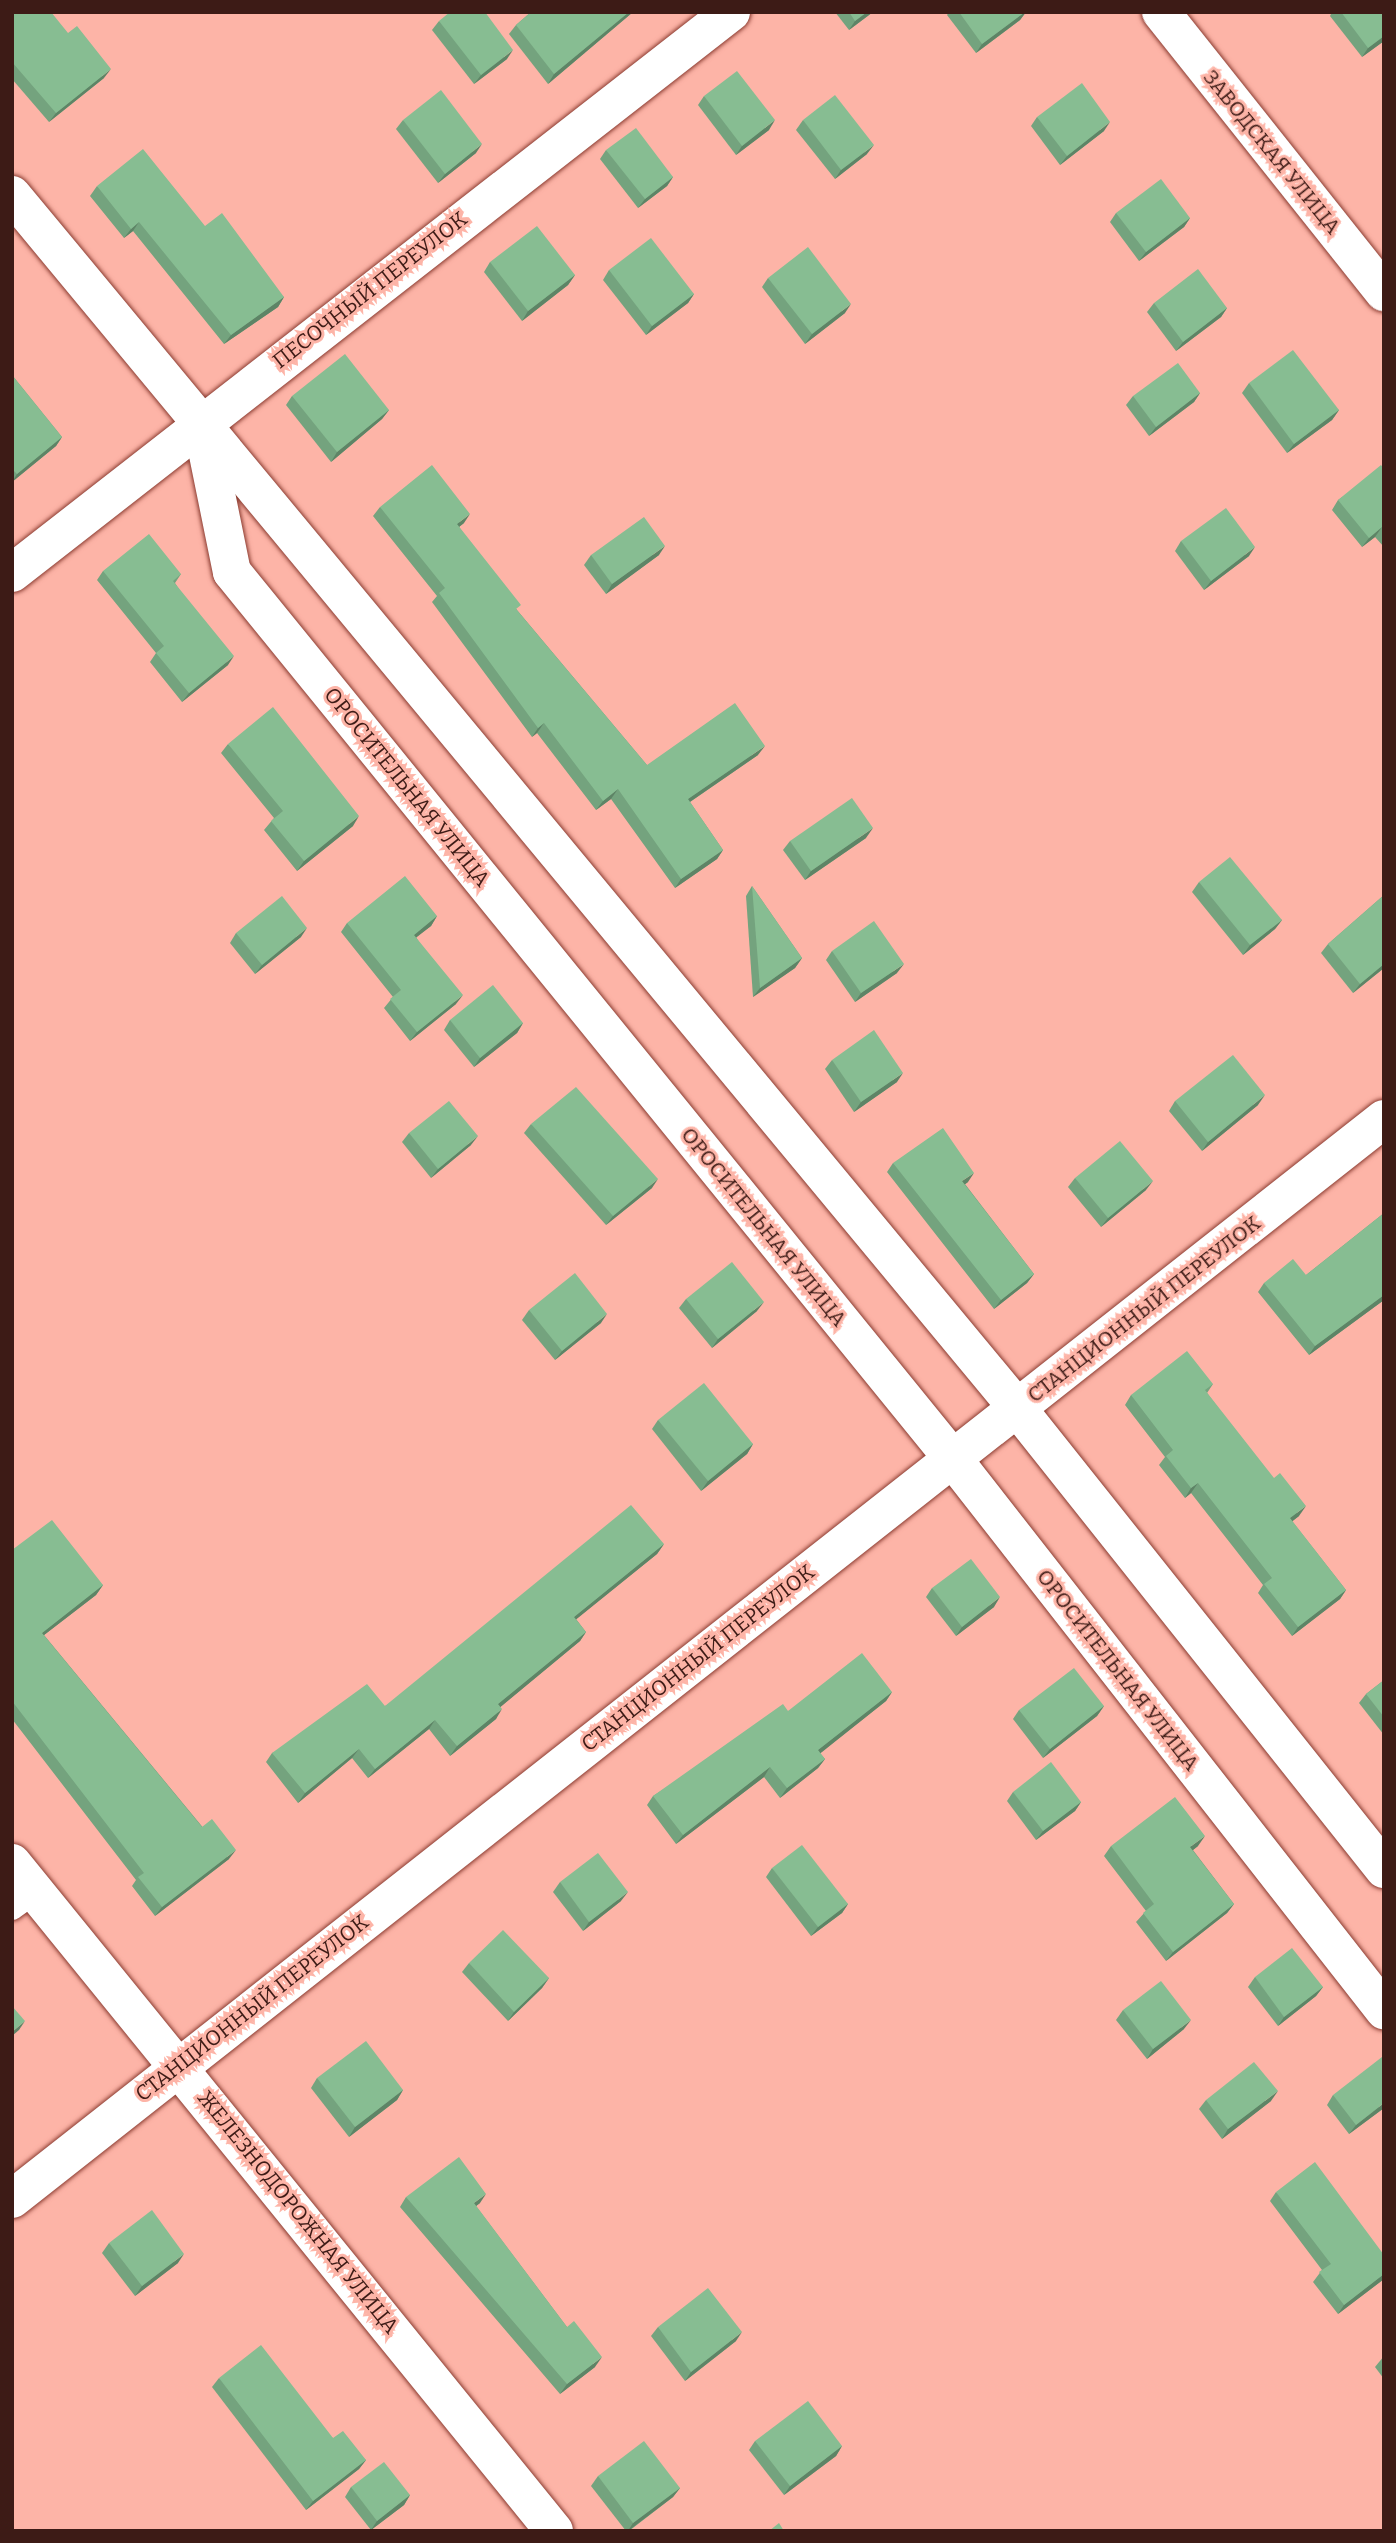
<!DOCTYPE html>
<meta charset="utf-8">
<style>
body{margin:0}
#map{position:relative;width:1396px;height:2543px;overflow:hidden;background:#fdb4a7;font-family:Bitter,serif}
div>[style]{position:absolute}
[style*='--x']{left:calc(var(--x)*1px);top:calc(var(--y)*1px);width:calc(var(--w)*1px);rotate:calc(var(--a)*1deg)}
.roads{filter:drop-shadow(0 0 2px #8b3c31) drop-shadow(0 0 2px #8b3c31)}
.service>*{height:24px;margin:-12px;padding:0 12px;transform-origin:12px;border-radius:12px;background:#fff}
.minor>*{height:38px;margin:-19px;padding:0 19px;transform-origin:19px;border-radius:19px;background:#fff}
.secondary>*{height:38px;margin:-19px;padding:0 19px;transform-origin:19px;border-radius:19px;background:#fff}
.wall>*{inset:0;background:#74a37e}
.shaded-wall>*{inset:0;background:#5e8466}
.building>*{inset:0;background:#87bd92}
span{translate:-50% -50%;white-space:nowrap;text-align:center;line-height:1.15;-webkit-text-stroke:6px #fdb4a7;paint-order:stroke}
.street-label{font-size:21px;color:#3d1b16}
.frame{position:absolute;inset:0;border:14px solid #3d1b16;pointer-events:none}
</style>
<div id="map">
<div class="roads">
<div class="service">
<div style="--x:12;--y:1908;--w:29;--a:-36"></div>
</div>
<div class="minor">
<div style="--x:12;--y:195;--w:1577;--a:50.35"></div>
<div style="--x:1018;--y:1409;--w:588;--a:51.49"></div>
<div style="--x:202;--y:425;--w:150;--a:78.5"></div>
<div style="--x:232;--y:572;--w:1143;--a:50.89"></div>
<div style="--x:953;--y:1459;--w:700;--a:51.97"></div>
<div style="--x:12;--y:573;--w:912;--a:-37.96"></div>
<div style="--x:12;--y:1863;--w:860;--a:50.94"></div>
<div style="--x:12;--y:2199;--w:1746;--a:-38.21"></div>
</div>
<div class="secondary">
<div style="--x:1161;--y:12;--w:358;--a:51.5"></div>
</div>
</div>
<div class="wall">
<div style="clip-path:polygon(12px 12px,104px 78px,49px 122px,12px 79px)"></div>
<div style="clip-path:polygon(531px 12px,633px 12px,548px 84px,509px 34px,516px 25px)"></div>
<div style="clip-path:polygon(835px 12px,873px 12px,849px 30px)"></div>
<div style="clip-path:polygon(949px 12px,1026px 12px,1020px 20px,976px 53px,947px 15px)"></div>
<div style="clip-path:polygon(1332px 12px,1384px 12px,1384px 41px,1362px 57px,1330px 16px)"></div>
<div style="clip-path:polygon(439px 21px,507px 59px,474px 84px,432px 30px)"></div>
<div style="clip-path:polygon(704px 96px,769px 130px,736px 155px,698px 105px)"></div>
<div style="clip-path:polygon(1037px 117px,1104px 131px,1060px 165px,1031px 126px)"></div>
<div style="clip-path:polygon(403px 120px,476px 153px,438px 183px,396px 129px)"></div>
<div style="clip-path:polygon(803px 120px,867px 154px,835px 179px,796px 130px)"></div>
<div style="clip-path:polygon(606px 150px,673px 177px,667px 186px,638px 208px,600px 159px)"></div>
<div style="clip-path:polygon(97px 186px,284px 297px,278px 307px,224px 344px,133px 231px,124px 238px,90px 196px)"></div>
<div style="clip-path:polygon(1116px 213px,1190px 218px,1184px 227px,1139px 261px,1110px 222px)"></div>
<div style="clip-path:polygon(490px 262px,575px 275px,568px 285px,522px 321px,484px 272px)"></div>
<div style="clip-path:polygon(609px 270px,694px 294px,688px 303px,646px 335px,603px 280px)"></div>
<div style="clip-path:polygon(768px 278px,845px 313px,805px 344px,762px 287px)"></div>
<div style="clip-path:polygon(1154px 303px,1227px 308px,1221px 317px,1176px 351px,1147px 312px)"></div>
<div style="clip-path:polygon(12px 375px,62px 437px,56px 446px,12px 482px)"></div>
<div style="clip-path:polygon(1249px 383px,1339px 410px,1332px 420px,1287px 453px,1242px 393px)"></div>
<div style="clip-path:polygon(1200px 393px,1194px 402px,1149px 436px,1126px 405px,1133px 396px)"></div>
<div style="clip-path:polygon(292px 396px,389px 410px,382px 419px,331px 462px,286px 405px)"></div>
<div style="clip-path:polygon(1384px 469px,1384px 547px,1375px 537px,1362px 547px,1332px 510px,1338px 500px)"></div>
<div style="clip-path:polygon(380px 507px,464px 523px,459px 527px,517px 610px,647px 765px,758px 755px,690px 802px,723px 850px,717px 859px,675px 888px,611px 799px,596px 810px,537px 733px,532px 737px,432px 602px,437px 596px,373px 516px)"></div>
<div style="clip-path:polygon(1181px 541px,1249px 556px,1204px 590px,1175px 551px)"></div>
<div style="clip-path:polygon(591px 555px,659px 555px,606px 594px,584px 565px)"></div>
<div style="clip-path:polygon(103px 571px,181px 574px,175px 583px,228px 665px,182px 702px,150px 662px,156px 653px,97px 580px)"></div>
<div style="clip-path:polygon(228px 744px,353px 826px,297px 871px,264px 830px,274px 818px,221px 753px)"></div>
<div style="clip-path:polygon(866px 838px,805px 880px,783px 850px,790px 841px)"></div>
<div style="clip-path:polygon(1199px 882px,1282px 920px,1275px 929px,1243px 955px,1192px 892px)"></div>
<div style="clip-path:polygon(752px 886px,802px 958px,795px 968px,753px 997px,746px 896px)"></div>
<div style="clip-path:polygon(1384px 895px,1384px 968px,1353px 993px,1321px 953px,1328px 944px)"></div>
<div style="clip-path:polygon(437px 916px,431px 926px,416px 937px,456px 1004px,410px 1041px,384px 1008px,393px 997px,341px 932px,347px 923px)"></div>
<div style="clip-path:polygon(236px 933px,301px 937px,255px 974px,230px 943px)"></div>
<div style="clip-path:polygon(832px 951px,897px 973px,855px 1002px,826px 960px)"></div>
<div style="clip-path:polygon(450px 1020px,523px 1023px,517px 1033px,474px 1067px,444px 1030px)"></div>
<div style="clip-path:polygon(832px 1060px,897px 1082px,854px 1112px,825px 1069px)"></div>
<div style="clip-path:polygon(1175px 1101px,1258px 1105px,1202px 1151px,1169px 1111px)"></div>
<div style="clip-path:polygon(531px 1124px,652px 1188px,606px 1225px,524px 1133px)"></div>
<div style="clip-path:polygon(409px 1133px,471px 1145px,431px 1178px,402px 1142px)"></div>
<div style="clip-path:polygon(893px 1163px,968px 1182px,965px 1184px,1034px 1274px,1027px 1283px,994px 1309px,887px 1172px)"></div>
<div style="clip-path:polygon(1075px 1178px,1146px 1190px,1101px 1227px,1068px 1187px)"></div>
<div style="clip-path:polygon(1384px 1213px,1384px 1300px,1309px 1355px,1258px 1292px,1264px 1283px,1306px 1275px)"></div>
<div style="clip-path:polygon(686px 1299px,757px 1311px,712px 1348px,679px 1308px)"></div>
<div style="clip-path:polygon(529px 1310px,601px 1323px,555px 1360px,522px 1320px)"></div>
<div style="clip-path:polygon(1213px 1384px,1207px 1393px,1299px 1516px,1292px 1521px,1346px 1590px,1340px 1599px,1292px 1636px,1258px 1593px,1263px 1585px,1191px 1493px,1185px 1498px,1159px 1465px,1165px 1457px,1125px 1405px,1131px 1395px)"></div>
<div style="clip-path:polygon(658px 1420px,753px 1444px,747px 1454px,701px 1491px,652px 1429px)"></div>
<div style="clip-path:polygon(664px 1544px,657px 1554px,576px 1619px,586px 1632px,580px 1641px,500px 1707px,496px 1719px,450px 1756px,429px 1729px,368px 1778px,352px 1758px,298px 1803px,266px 1762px,272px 1753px,385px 1706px)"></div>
<div style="clip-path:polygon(12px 1550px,103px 1585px,96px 1595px,44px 1635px,229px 1859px,155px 1916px,132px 1886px,136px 1880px,12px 1719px)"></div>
<div style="clip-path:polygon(932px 1588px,994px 1607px,956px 1636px,926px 1597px)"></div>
<div style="clip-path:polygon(1384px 1680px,1384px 1735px,1359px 1703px,1366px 1694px)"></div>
<div style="clip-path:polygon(892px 1692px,886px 1701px,820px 1753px,825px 1759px,818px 1768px,780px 1798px,764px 1777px,676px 1844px,647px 1805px,653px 1796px,788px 1711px)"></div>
<div style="clip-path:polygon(1104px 1706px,1097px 1716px,1043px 1758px,1013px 1719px,1019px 1710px)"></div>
<div style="clip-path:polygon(1013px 1792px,1081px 1802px,1075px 1811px,1036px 1840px,1007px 1801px)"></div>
<div style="clip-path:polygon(1111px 1846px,1198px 1846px,1193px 1850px,1234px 1904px,1227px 1913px,1166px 1961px,1136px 1922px,1146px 1911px,1104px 1856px)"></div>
<div style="clip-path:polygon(772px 1868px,848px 1904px,842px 1913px,811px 1936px,766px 1877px)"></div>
<div style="clip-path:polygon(560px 1882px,621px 1901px,583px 1931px,553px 1892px)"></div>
<div style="clip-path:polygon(469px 1963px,549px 1978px,542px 1988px,508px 2021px,462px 1972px)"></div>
<div style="clip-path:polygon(1255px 1977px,1323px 1987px,1316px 1996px,1278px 2026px,1248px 1987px)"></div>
<div style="clip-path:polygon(1123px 2010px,1184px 2029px,1147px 2059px,1116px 2020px)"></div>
<div style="clip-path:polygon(317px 2078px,403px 2090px,397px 2100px,349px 2137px,311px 2088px)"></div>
<div style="clip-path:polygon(1333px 2095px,1384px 2108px,1349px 2134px,1327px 2105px)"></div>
<div style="clip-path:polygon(1206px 2100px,1271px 2101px,1222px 2139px,1199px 2109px)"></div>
<div style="clip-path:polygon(1276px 2192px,1384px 2255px,1384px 2279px,1338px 2314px,1313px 2282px,1322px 2270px,1270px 2201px)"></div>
<div style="clip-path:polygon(406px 2197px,480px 2203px,476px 2206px,567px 2327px,595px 2367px,560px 2394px,400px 2207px)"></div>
<div style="clip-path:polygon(109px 2243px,178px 2263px,135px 2296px,102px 2253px)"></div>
<div style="clip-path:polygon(658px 2327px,736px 2341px,685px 2381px,651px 2336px)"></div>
<div style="clip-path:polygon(1384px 2356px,1384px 2379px,1375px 2367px)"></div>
<div style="clip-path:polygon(219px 2378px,333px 2438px,366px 2460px,359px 2469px,306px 2510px,212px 2387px)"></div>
<div style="clip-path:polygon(755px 2441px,842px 2446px,836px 2456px,784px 2495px,749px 2450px)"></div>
<div style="clip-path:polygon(598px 2476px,680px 2488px,673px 2497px,629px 2531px,626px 2531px,591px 2486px)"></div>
<div style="clip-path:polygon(351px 2487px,410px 2495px,404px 2505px,371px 2530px,345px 2497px)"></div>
</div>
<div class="shaded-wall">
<div style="clip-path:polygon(629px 12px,633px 12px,548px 84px,554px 74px)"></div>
<div style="clip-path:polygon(867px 12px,873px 12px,849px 30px,855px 21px)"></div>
<div style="clip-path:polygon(1025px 12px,1026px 12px,1020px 20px,976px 53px,982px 44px)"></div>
<div style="clip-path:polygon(1384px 36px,1384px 41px,1362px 57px,1368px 48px)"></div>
<div style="clip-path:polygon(513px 50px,507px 59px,474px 84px,481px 75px)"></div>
<div style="clip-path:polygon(111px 69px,104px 78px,49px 122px,56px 113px)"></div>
<div style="clip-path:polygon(775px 120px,769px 130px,736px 155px,742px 146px)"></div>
<div style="clip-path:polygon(1110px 122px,1104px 131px,1060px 165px,1067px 156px)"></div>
<div style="clip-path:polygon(482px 144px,476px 153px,438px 183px,445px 174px)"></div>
<div style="clip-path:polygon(874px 145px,867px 154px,835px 179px,841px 170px)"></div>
<div style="clip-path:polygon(673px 177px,667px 186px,638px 208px,645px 199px)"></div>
<div style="clip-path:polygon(1190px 218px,1184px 227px,1139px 261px,1146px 252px)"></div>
<div style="clip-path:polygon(139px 222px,133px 231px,124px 238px,131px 229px)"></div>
<div style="clip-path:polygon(575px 275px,568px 285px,522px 321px,528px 311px)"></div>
<div style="clip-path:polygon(694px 294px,688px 303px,646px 335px,652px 326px)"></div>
<div style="clip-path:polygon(284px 297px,278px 307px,224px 344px,231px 335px)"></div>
<div style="clip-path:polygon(851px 304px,845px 313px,805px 344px,812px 334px)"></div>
<div style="clip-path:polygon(1227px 308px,1221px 317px,1176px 351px,1183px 342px)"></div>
<div style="clip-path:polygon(1200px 393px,1194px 402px,1149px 436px,1156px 427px)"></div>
<div style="clip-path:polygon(389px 410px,382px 419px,331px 462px,337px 452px)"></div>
<div style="clip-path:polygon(1339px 410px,1332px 420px,1287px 453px,1294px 444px)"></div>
<div style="clip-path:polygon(62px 437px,56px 446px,12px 482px,17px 474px)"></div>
<div style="clip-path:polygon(470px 514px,464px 523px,450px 534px,457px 524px)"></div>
<div style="clip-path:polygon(1382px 527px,1375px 537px,1362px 547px,1369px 538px)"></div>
<div style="clip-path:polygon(665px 546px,659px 555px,606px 594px,612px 584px)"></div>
<div style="clip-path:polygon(1255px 547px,1249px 556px,1204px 590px,1211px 581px)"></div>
<div style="clip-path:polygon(234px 656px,228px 665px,182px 702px,189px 693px)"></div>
<div style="clip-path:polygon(544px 723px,537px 733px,532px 737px,538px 728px)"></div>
<div style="clip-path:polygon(765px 746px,758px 755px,681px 808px,688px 799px)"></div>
<div style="clip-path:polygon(618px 789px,611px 799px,596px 810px,603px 801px)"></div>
<div style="clip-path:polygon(359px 816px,353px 826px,297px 871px,304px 861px)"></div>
<div style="clip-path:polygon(873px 828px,866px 838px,805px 880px,811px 871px)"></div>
<div style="clip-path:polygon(723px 850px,717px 859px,675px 888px,681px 879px)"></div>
<div style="clip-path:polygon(437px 916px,431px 926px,408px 944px,414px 935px)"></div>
<div style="clip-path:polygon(1282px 920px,1275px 929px,1243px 955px,1250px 945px)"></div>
<div style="clip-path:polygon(307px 928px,301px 937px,255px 974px,262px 965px)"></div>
<div style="clip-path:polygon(802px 958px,795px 968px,753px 997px,760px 988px)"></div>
<div style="clip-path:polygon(904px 964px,897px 973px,855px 1002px,861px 993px)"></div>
<div style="clip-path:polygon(1384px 964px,1384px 968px,1353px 993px,1360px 984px)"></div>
<div style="clip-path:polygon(463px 995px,456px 1004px,410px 1041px,417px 1032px)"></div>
<div style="clip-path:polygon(523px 1023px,517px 1033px,474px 1067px,480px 1058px)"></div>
<div style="clip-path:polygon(903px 1073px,897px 1082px,854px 1112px,861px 1102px)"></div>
<div style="clip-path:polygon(1265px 1095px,1258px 1105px,1202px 1151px,1208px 1142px)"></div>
<div style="clip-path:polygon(478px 1136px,471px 1145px,431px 1178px,438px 1169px)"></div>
<div style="clip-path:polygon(974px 1173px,968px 1182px,956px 1191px,962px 1181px)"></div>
<div style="clip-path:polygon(658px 1179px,652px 1188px,606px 1225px,613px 1216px)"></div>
<div style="clip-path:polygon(1153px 1181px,1146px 1190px,1101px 1227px,1108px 1218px)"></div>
<div style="clip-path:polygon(1034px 1274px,1027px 1283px,994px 1309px,1001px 1300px)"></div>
<div style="clip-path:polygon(1384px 1295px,1384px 1300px,1309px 1355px,1315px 1346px)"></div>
<div style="clip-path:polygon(764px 1302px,757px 1311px,712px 1348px,718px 1339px)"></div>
<div style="clip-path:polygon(607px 1314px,601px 1323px,555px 1360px,562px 1351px)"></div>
<div style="clip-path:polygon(753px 1444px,747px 1454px,701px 1491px,708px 1481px)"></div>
<div style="clip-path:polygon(1198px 1483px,1191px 1493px,1185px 1498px,1191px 1488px)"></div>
<div style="clip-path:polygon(1306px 1506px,1299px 1516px,1284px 1528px,1290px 1518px)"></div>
<div style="clip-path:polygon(664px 1544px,657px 1554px,568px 1626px,574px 1617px)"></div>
<div style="clip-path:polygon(103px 1585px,96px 1595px,35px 1642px,42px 1633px)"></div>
<div style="clip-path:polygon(1346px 1590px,1340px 1599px,1292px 1636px,1298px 1627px)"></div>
<div style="clip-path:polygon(1000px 1597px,994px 1607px,956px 1636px,962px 1627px)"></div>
<div style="clip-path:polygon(586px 1632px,580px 1641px,492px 1714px,498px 1704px)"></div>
<div style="clip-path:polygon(892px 1692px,886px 1701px,812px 1760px,818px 1750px)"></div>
<div style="clip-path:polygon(1104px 1706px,1097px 1716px,1043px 1758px,1050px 1749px)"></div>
<div style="clip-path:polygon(502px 1709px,496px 1719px,450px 1756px,457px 1746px)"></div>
<div style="clip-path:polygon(435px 1720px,429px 1729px,368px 1778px,375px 1769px)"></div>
<div style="clip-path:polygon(359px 1749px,352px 1758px,298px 1803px,305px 1793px)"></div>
<div style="clip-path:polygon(825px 1759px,818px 1768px,780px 1798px,787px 1788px)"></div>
<div style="clip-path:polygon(770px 1767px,764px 1777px,676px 1844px,683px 1835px)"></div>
<div style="clip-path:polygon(1081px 1802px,1075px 1811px,1036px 1840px,1043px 1831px)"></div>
<div style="clip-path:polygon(1205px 1836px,1198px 1846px,1184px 1857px,1190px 1847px)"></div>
<div style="clip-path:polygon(236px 1850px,229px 1859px,155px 1916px,162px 1907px)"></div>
<div style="clip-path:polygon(628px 1892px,621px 1901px,583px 1931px,589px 1922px)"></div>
<div style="clip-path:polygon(848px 1904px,842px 1913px,811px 1936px,818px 1927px)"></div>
<div style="clip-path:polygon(1234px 1904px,1227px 1913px,1166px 1961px,1173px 1952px)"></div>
<div style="clip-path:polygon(549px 1978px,542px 1988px,508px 2021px,514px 2012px)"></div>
<div style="clip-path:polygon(1323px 1987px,1316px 1996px,1278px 2026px,1284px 2017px)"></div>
<div style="clip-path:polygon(1191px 2020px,1184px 2029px,1147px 2059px,1153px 2049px)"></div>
<div style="clip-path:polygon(25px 2021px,19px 2030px,12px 2036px,12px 2032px)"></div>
<div style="clip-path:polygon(403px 2090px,397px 2100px,349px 2137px,355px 2127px)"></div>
<div style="clip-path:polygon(1278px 2091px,1271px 2101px,1222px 2139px,1228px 2129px)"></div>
<div style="clip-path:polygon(1384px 2103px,1384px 2108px,1349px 2134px,1356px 2125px)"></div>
<div style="clip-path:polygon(486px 2194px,480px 2203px,467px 2213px,474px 2203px)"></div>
<div style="clip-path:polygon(184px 2254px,178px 2263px,135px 2296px,142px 2286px)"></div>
<div style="clip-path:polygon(1384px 2274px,1384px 2279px,1338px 2314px,1344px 2305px)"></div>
<div style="clip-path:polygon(742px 2332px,736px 2341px,685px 2381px,691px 2372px)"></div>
<div style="clip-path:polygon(602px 2357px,595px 2367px,560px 2394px,567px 2384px)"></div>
<div style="clip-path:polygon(842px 2446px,836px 2456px,784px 2495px,790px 2486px)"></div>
<div style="clip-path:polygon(366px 2460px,359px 2469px,306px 2510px,313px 2501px)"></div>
<div style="clip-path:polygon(680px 2488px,673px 2497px,628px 2531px,633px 2523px)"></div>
<div style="clip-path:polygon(410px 2495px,404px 2505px,371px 2530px,377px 2521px)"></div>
</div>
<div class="building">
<div style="clip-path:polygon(12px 12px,51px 12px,68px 33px,77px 26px,111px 69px,56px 113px,12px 62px)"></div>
<div style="clip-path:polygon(450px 12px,485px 12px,513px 50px,481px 75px,439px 21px)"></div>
<div style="clip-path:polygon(531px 12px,629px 12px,554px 74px,516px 25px)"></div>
<div style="clip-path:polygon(849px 12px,867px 12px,855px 21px)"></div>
<div style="clip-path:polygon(959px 12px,1025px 12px,982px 44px)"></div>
<div style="clip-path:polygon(1341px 12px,1384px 12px,1384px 36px,1368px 48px)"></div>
<div style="clip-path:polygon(737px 71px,775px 120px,742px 146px,704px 96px)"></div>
<div style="clip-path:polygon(1082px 83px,1110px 122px,1067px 156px,1037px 117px)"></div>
<div style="clip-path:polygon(441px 90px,482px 144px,445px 174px,403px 120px)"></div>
<div style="clip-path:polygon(835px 95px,874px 145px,841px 170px,803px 120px)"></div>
<div style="clip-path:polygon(636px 128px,673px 177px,645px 199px,606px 150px)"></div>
<div style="clip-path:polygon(143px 149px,205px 226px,222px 213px,284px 297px,231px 335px,139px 222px,131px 229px,97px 186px)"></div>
<div style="clip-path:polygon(1161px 179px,1190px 218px,1146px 252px,1116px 213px)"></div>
<div style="clip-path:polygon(537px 226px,575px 275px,528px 311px,490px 262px)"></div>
<div style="clip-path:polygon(651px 238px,694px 294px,652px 326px,609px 270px)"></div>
<div style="clip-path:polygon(808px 247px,851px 304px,812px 334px,768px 278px)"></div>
<div style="clip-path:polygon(1198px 269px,1227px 308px,1183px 342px,1154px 303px)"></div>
<div style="clip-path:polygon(1293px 350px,1339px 410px,1294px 444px,1249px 383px)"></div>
<div style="clip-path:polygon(345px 354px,389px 410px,337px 452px,292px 396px)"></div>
<div style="clip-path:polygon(1178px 363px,1200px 393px,1156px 427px,1133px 396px)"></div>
<div style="clip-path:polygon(12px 375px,62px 437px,17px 474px,12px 469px)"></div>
<div style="clip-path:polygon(432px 465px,470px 514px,457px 524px,521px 605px,516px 609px,647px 765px,735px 703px,765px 746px,688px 799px,723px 850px,681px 879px,618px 789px,603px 801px,544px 723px,538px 728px,439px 593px,445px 588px,380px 507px)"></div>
<div style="clip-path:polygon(1381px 465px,1384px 469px,1384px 530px,1382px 527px,1369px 538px,1338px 500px)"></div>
<div style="clip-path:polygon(1226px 508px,1255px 547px,1211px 581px,1181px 541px)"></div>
<div style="clip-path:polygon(644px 517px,665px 546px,612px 584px,591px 555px)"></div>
<div style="clip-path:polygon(149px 534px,181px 574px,173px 581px,234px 656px,189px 693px,156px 653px,164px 646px,103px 571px)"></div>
<div style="clip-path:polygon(273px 707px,359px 816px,304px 861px,271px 821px,283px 811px,228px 744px)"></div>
<div style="clip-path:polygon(852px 798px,873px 828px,811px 871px,790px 841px)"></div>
<div style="clip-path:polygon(1230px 857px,1282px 920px,1250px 945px,1199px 882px)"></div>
<div style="clip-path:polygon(405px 876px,437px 916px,414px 935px,463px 995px,417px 1032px,390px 999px,401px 990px,347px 923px)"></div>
<div style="clip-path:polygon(752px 886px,802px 958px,760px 988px)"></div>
<div style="clip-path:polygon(1384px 895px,1384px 964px,1360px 984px,1328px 944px)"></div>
<div style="clip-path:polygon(282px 896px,307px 928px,262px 965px,236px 933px)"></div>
<div style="clip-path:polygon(874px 921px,904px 964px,861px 993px,832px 951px)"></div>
<div style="clip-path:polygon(493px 985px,523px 1023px,480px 1058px,450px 1020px)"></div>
<div style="clip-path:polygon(874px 1030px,903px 1073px,861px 1102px,832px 1060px)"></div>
<div style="clip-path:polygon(1233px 1055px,1265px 1095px,1208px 1142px,1175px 1101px)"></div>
<div style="clip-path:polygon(576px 1087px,658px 1179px,613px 1216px,531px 1124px)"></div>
<div style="clip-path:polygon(449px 1101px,478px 1136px,438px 1169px,409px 1133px)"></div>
<div style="clip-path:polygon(943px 1128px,974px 1173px,962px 1181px,1034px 1274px,1001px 1300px,893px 1163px)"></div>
<div style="clip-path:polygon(1120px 1141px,1153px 1181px,1108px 1218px,1075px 1178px)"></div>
<div style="clip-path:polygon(1384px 1213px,1384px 1295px,1315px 1346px,1264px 1283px,1293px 1259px,1306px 1275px)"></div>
<div style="clip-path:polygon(732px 1262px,764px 1302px,718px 1339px,686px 1299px)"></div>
<div style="clip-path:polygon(575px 1273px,607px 1314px,562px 1351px,529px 1310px)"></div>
<div style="clip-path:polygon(1187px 1351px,1213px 1384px,1205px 1390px,1274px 1478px,1280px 1473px,1306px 1506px,1290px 1518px,1346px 1590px,1298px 1627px,1264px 1584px,1272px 1578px,1198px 1483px,1191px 1488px,1166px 1456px,1173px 1450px,1131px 1395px)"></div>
<div style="clip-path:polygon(704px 1383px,753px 1444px,708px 1481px,658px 1420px)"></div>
<div style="clip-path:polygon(631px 1505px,664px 1544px,574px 1617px,586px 1632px,498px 1704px,502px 1709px,457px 1746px,435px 1720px,375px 1769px,359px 1749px,305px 1793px,272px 1753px,367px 1684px,385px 1706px)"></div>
<div style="clip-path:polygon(52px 1520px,103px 1585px,42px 1633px,202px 1827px,212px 1819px,236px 1850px,162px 1907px,138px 1877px,144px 1873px,12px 1701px,12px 1550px)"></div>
<div style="clip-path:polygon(971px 1559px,1000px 1597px,962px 1627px,932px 1588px)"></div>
<div style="clip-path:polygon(862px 1653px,892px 1692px,818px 1750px,825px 1759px,787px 1788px,770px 1767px,683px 1835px,653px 1796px,783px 1704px,788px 1711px)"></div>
<div style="clip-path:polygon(1074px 1668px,1104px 1706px,1050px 1749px,1019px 1710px)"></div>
<div style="clip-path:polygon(1384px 1680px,1384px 1717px,1366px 1694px)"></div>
<div style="clip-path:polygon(1051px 1762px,1081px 1802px,1043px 1831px,1013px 1792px)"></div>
<div style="clip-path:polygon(1175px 1797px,1205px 1836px,1190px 1847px,1234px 1904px,1173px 1952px,1143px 1913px,1154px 1904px,1111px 1846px)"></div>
<div style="clip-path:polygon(802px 1845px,848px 1904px,818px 1927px,772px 1868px)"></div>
<div style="clip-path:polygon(598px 1853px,628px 1892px,589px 1922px,560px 1882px)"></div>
<div style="clip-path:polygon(503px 1930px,549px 1978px,514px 2012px,469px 1963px)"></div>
<div style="clip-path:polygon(1292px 1948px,1323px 1987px,1284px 2017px,1255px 1977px)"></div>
<div style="clip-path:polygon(1161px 1981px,1191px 2020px,1153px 2049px,1123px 2010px)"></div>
<div style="clip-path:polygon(12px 2006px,25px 2021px,12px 2032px)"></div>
<div style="clip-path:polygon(366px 2041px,403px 2090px,355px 2127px,317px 2078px)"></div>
<div style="clip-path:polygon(1382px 2057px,1384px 2059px,1384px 2103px,1356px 2125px,1333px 2095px)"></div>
<div style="clip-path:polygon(1254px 2062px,1278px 2091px,1228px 2129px,1206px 2100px)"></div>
<div style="clip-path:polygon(459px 2157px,486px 2194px,474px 2203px,567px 2327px,574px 2321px,602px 2357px,567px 2384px,406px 2197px)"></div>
<div style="clip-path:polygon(1315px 2162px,1384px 2255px,1384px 2274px,1344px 2305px,1319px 2272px,1331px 2264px,1276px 2192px)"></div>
<div style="clip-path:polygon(152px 2210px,184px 2254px,142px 2286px,109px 2243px)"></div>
<div style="clip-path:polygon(708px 2288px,742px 2332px,691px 2372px,658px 2327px)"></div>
<div style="clip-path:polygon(261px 2345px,333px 2438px,343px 2431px,366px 2460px,313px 2501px,219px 2378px)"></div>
<div style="clip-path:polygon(808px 2401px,842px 2446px,790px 2486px,755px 2441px)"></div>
<div style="clip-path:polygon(644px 2441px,680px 2488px,633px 2523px,598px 2476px)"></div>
<div style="clip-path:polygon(384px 2462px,410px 2495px,377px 2521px,351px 2487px)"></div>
<div style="clip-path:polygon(779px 2523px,784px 2531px,769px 2531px)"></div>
</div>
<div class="street-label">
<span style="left:1272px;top:152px;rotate:51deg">ЗАВОДСКАЯ УЛИЦА</span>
<span style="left:370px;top:290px;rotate:-38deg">ПЕСОЧНЫЙ ПЕРЕУЛОК</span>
<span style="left:407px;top:787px;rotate:51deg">ОРОСИТЕЛЬНАЯ УЛИЦА</span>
<span style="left:764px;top:1227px;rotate:51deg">ОРОСИТЕЛЬНАЯ УЛИЦА</span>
<span style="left:1144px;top:1309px;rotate:-38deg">СТАНЦИОННЫЙ ПЕРЕУЛОК</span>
<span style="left:698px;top:1658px;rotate:-38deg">СТАНЦИОННЫЙ ПЕРЕУЛОК</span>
<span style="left:1118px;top:1670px;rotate:52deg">ОРОСИТЕЛЬНАЯ УЛИЦА</span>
<span style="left:252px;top:2008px;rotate:-38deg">СТАНЦИОННЫЙ ПЕРЕУЛОК</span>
<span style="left:298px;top:2212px;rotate:51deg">ЖЕЛЕЗНОДОРОЖНАЯ УЛИЦА</span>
</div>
<div class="frame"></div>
</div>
